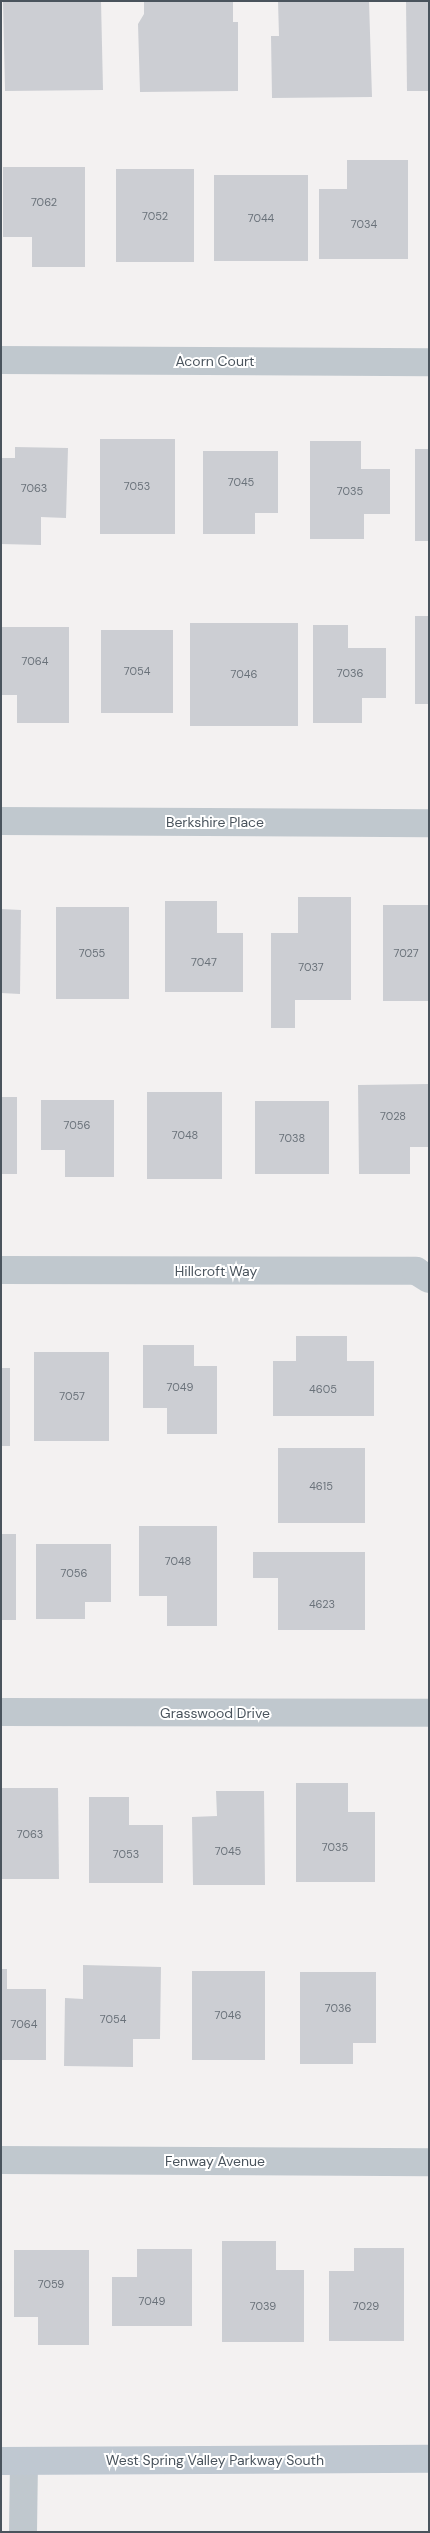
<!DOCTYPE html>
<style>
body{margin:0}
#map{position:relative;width:430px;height:2533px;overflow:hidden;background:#f3f1f1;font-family:"DM Sans",sans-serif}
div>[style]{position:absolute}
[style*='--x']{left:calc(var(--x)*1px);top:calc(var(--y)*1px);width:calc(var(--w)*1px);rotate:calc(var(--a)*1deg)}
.building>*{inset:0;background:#ccced3}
.street>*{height:28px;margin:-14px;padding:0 14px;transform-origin:14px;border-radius:14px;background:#c0c8ce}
.secondary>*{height:28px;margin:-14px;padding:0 14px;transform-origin:14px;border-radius:14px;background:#bfc8d1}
span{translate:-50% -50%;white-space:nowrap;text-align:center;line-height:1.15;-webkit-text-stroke:4px #fff;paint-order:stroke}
.number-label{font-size:11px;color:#6a727a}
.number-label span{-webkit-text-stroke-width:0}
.street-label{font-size:14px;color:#4a545d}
.frame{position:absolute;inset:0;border:2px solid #4a545d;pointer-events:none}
</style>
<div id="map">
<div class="building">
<div style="clip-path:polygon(3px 1px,101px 1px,103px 90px,5px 91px)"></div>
<div style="clip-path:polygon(144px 1px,233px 1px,233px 22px,238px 22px,238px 91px,140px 92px,138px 24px,144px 14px)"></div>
<div style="clip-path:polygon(278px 1px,369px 1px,372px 97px,272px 98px,271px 36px,279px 36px)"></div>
<div style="clip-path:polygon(406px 1px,429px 1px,429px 91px,407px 91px)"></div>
<div style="clip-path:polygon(347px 160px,408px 160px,408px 259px,319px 259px,319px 189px,347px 189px)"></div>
<div style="clip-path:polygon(3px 167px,85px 167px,85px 267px,32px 267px,32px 237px,3px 237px)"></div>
<div style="clip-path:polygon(116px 169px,194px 169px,194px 262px,116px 262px)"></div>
<div style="clip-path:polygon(214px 175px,308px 175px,308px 261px,214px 261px)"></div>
<div style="clip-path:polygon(100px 439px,175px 439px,175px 534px,100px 534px)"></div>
<div style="clip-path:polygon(310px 441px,361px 441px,361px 469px,390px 469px,390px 514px,364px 514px,364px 539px,310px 539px)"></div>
<div style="clip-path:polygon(15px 447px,68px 448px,66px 518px,41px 517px,41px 545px,1px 544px,1px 458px,15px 458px)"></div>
<div style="clip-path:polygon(415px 449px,429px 449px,429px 541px,415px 541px)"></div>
<div style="clip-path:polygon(203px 451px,278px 451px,278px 513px,255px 513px,255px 534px,203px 534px)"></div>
<div style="clip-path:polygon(415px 616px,429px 616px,429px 704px,415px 704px)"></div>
<div style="clip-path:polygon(190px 623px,298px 623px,298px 726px,190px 726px)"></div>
<div style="clip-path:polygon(313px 625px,348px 625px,348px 648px,386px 648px,386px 698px,362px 698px,362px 723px,313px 723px)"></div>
<div style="clip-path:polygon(1px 627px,69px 627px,69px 723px,17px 723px,17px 695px,1px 695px)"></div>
<div style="clip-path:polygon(101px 630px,173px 630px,173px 713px,101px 713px)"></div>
<div style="clip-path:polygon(298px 897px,351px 897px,351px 1000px,295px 1000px,295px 1028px,271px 1028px,271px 933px,298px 933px)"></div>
<div style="clip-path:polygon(165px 901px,217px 901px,217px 933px,243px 933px,243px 992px,165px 992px)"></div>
<div style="clip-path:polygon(383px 905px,429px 905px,429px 1001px,383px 1001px)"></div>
<div style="clip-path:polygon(56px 907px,129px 907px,129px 999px,56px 999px)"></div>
<div style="clip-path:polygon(1px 909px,21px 910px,20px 994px,1px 993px)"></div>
<div style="clip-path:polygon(429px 1084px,429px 1147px,410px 1147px,410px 1174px,359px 1174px,358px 1085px)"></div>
<div style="clip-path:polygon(147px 1092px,222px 1092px,222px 1179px,147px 1179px)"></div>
<div style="clip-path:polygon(1px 1097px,17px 1097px,17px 1174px,1px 1174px)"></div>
<div style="clip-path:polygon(41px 1100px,114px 1100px,114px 1177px,65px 1177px,65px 1150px,41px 1150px)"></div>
<div style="clip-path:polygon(255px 1101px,329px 1101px,329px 1174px,255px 1174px)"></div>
<div style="clip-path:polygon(296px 1336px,347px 1336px,347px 1361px,374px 1361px,374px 1416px,273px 1416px,273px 1361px,296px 1361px)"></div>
<div style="clip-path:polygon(143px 1345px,194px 1345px,194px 1366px,217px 1366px,217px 1434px,167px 1434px,167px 1408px,143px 1408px)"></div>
<div style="clip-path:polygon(34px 1352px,109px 1352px,109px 1441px,34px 1441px)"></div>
<div style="clip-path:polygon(1px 1368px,10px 1368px,10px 1446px,1px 1446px)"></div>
<div style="clip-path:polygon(278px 1448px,365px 1448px,365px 1523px,278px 1523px)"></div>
<div style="clip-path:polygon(139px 1526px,217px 1526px,217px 1626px,167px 1626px,167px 1596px,139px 1596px)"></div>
<div style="clip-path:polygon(1px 1534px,16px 1534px,16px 1620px,1px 1620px)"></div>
<div style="clip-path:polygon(36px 1544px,111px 1544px,111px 1602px,85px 1602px,85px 1619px,36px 1619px)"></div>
<div style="clip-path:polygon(253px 1552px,365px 1552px,365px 1630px,278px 1630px,278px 1578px,253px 1578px)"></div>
<div style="clip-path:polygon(296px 1783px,348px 1783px,348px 1812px,375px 1812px,375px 1882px,296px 1882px)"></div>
<div style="clip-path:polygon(1px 1788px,58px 1788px,59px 1879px,1px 1879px)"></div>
<div style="clip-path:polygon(216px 1791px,264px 1791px,265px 1885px,193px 1885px,192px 1817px,217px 1816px)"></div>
<div style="clip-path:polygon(89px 1797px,129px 1797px,129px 1825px,163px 1825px,163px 1883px,89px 1883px)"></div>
<div style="clip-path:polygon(83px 1965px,161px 1967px,160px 2039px,133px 2039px,133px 2067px,64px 2066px,65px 1998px,83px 1999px)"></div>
<div style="clip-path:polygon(1px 1969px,7px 1969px,7px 1989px,46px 1989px,46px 2060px,1px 2060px)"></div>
<div style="clip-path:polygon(192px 1971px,265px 1971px,265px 2060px,192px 2060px)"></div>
<div style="clip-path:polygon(300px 1972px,376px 1972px,376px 2043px,353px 2043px,353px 2064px,300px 2064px)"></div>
<div style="clip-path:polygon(222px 2241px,276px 2241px,276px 2270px,304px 2270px,304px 2342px,222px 2342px)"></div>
<div style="clip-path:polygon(354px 2248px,404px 2248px,404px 2341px,329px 2341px,329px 2271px,354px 2271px)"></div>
<div style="clip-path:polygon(137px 2249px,192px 2249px,192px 2326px,112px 2326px,112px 2277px,137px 2277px)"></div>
<div style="clip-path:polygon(14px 2250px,89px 2250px,89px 2345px,38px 2345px,38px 2317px,14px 2317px)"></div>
</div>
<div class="street">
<div style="--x:1;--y:360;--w:428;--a:0.3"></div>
<div style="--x:1;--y:821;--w:428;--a:0.3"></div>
<div style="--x:1;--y:1270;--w:415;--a:0.1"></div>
<div style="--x:416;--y:1271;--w:15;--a:32"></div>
<div style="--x:1;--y:1712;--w:428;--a:0.1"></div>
<div style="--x:1;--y:2160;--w:428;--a:0.3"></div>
<div style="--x:23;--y:2532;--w:71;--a:-89.2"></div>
</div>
<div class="secondary">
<div style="--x:1;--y:2461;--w:428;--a:-0.3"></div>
</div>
<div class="number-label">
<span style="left:44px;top:202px">7062</span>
<span style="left:155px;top:216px">7052</span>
<span style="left:261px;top:218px">7044</span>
<span style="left:364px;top:224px">7034</span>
<span style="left:241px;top:482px">7045</span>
<span style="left:137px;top:486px">7053</span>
<span style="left:34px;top:488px">7063</span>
<span style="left:350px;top:491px">7035</span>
<span style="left:35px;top:661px">7064</span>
<span style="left:137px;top:671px">7054</span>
<span style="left:350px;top:673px">7036</span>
<span style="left:244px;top:674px">7046</span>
<span style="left:92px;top:953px">7055</span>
<span style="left:406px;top:953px">7027</span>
<span style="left:204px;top:962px">7047</span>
<span style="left:311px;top:967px">7037</span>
<span style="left:393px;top:1116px">7028</span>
<span style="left:77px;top:1125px">7056</span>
<span style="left:185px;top:1135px">7048</span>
<span style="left:292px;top:1138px">7038</span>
<span style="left:180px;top:1387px">7049</span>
<span style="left:323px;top:1389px">4605</span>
<span style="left:72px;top:1396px">7057</span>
<span style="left:321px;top:1486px">4615</span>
<span style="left:178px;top:1561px">7048</span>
<span style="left:74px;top:1573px">7056</span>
<span style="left:322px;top:1604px">4623</span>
<span style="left:30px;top:1834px">7063</span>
<span style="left:335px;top:1847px">7035</span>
<span style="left:228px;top:1851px">7045</span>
<span style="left:126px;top:1854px">7053</span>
<span style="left:338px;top:2008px">7036</span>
<span style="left:228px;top:2015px">7046</span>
<span style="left:113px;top:2019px">7054</span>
<span style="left:24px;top:2024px">7064</span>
<span style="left:51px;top:2284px">7059</span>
<span style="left:152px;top:2301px">7049</span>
<span style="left:263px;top:2306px">7039</span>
<span style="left:366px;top:2306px">7029</span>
</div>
<div class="street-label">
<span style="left:215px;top:361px">Acorn Court</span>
<span style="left:215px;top:822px">Berkshire Place</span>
<span style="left:216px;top:1271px">Hillcroft Way</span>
<span style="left:215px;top:1713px">Grasswood Drive</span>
<span style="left:215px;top:2161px">Fenway Avenue</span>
<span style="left:215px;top:2460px">West Spring Valley Parkway South</span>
</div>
<div class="frame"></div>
</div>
